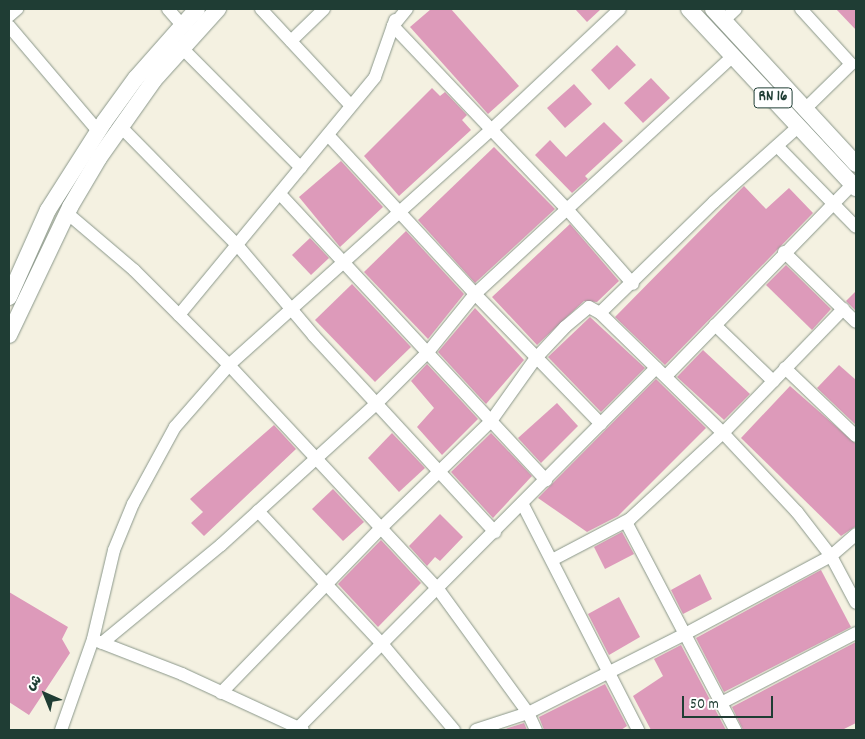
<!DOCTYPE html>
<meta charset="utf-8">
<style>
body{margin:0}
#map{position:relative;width:865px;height:739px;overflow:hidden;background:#f4f1e1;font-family:Dekko,"Playpen Sans Arabic",sans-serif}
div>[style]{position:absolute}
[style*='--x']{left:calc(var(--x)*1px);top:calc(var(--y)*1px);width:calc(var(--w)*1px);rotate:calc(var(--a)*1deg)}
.building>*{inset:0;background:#dd9aba}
.roads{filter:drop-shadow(0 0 1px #8a978a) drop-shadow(0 0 1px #8a978a)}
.minor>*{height:12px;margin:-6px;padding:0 6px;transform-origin:6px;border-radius:6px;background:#fff}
.major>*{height:16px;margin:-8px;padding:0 8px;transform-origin:8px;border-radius:8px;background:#fff}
span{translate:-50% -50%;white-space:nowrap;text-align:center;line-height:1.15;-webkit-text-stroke:4.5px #fff;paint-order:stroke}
.shield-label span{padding:1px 4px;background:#fff;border:1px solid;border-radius:4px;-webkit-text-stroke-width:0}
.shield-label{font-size:15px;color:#1f3d34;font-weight:700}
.frame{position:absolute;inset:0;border:10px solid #1f3d34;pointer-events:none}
.north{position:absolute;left:20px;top:669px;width:50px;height:50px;-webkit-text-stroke:4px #fff;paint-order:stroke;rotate:316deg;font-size:14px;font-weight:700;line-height:20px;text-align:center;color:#1f3d34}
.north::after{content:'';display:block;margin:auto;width:18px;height:22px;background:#1f3d34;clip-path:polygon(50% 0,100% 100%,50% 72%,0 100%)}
.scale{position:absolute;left:682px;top:696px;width:91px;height:22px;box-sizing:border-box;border:2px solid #1f3d34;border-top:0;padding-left:6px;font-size:15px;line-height:18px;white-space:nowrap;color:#1f3d34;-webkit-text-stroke:4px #fff;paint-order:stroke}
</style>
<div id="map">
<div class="building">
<div style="clip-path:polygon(431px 9px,451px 9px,519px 86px,488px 114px,410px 27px)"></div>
<div style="clip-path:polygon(575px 9px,601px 9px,587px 22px)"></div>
<div style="clip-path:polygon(836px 9px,856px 9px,856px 30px)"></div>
<div style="clip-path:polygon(617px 45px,636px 65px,609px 90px,591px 70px)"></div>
<div style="clip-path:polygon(651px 78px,670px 98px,643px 123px,624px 103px)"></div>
<div style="clip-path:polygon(574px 84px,592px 104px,565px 128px,547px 108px)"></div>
<div style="clip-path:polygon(432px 88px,440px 96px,445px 92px,467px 115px,462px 120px,471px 130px,399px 196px,364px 156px)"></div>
<div style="clip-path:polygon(604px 122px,623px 141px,585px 176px,588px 179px,572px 193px,535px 155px,550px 140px,566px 157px)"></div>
<div style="clip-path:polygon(494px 147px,555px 209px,475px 283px,418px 220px)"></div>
<div style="clip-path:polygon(341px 161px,383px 207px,340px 247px,299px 197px)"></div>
<div style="clip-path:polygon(744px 186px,766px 209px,789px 188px,813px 213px,665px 365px,615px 317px)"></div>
<div style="clip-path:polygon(570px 224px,619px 281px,597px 302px,584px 301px,537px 345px,492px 297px)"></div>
<div style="clip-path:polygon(406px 231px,464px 294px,428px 339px,364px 272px)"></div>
<div style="clip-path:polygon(310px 238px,329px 258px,311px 275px,292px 255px)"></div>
<div style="clip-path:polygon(786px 265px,831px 309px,812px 330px,766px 285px)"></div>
<div style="clip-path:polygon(352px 284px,411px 347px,375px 382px,315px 320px)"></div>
<div style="clip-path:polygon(856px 291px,856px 311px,846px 301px)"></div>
<div style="clip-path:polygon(475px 308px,524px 360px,486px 404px,438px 352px)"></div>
<div style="clip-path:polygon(590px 317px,645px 368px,601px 412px,548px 357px)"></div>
<div style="clip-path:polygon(703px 350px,750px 394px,724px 420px,677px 377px)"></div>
<div style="clip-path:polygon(427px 364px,478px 419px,442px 455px,417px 427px,434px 408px,411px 381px)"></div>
<div style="clip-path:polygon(839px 365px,856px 380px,856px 425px,817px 388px)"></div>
<div style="clip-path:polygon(656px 379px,706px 428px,618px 516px,587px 532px,538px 498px)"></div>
<div style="clip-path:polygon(790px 386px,856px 444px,856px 526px,841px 536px,741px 438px)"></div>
<div style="clip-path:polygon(557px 403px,578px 426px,541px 463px,518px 438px)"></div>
<div style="clip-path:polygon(274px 425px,296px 449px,204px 536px,191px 523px,203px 512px,190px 499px)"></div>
<div style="clip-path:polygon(392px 433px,425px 468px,399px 492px,368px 458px)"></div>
<div style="clip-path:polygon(491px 433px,532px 476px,493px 518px,451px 472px)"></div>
<div style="clip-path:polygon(333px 489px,364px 522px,343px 541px,312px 509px)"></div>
<div style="clip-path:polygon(440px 514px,463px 537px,440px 561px,435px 557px,427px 566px,409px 546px)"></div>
<div style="clip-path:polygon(622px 532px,634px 554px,605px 569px,594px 547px)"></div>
<div style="clip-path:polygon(381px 540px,421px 583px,378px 627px,338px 584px)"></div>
<div style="clip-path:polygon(821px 570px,851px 627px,724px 692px,696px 638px)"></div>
<div style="clip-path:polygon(700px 574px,712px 599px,683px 614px,671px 590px)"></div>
<div style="clip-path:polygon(9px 592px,68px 627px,62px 639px,70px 653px,29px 715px,9px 702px)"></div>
<div style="clip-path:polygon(619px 597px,640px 637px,609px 655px,588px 614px)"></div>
<div style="clip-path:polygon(856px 642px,856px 723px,842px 730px,743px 730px,732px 707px)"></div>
<div style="clip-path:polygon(681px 645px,726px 730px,651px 730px,633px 696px,663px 676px,654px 659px)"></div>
<div style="clip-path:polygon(605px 684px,627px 726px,621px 730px,544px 730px,539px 717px)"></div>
<div style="clip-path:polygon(524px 723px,527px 730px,504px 730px,508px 728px)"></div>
</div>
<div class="roads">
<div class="minor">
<div style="--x:168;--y:9;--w:21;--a:49"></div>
<div style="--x:261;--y:9;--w:132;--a:47.1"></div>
<div style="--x:801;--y:9;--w:74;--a:47.7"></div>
<div style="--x:851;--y:64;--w:64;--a:135.6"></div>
<div style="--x:9;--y:16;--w:11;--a:-41"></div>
<div style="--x:395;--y:20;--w:6;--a:108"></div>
<div style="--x:393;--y:26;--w:251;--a:46.5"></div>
<div style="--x:566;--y:208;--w:101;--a:48.6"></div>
<div style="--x:724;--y:20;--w:16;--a:-43"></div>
<div style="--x:9;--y:26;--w:138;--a:49.7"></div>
<div style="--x:291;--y:41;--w:46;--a:-44.1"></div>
<div style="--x:181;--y:47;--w:170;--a:45.2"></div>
<div style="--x:120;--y:126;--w:168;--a:45.5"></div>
<div style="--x:238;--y:246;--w:118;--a:49.8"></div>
<div style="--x:314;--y:336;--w:267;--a:47.3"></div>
<div style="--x:799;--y:126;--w:114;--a:138.2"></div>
<div style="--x:714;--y:202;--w:159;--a:135.8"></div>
<div style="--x:600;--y:313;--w:172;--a:44.3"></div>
<div style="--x:723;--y:433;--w:108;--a:46.9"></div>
<div style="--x:797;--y:512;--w:56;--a:52.3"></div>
<div style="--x:831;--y:556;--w:53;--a:62"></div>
<div style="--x:328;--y:135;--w:217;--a:47.2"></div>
<div style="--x:475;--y:294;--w:181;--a:45.9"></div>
<div style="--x:777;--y:146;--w:113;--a:45.7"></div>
<div style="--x:280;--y:194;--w:391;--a:47.1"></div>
<div style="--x:67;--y:213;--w:88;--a:40.4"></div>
<div style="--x:134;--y:270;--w:134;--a:45"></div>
<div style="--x:229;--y:365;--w:351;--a:-41.9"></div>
<div style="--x:490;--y:131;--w:178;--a:-43.2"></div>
<div style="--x:784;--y:252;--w:100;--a:44.2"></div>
<div style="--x:179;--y:315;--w:308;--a:-50.5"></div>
<div style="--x:375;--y:77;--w:54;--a:-70.6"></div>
<div style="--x:393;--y:26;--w:22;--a:-51"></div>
<div style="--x:715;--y:325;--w:81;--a:44"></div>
<div style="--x:785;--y:368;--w:98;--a:43.8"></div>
<div style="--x:666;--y:376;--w:268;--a:-45.8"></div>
<div style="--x:522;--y:503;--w:255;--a:62.9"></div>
<div style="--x:258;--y:511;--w:183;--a:47"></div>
<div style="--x:383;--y:645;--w:111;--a:50.1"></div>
<div style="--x:626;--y:522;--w:235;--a:62.3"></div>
<div style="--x:552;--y:560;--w:88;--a:-27.7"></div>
<div style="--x:630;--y:519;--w:127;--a:-42.8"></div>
<div style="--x:723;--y:433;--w:173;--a:-45.9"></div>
<div style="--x:97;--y:641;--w:91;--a:21.2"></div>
<div style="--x:182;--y:674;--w:133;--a:24.8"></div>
<div style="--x:102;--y:643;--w:154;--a:-39.5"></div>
<div style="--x:221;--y:545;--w:211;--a:-42.3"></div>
<div style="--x:377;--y:403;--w:72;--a:-45"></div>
<div style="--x:428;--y:352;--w:75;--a:-51"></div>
<div style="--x:475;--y:294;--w:352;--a:-42.7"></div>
<div style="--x:221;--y:693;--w:227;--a:-45.9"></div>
<div style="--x:379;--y:530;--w:156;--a:-44.2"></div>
<div style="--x:491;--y:421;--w:77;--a:-54.5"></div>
<div style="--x:536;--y:358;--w:42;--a:-46.9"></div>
<div style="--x:565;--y:327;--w:31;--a:-40"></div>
<div style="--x:589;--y:307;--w:13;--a:29"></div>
<div style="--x:721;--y:703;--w:152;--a:-27.4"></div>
<div style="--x:298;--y:728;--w:508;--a:-45.16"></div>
<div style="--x:61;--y:730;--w:96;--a:-70.6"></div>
<div style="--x:93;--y:639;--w:91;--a:-76.7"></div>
<div style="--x:114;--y:550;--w:50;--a:-67.6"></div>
<div style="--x:133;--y:504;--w:88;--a:-61.4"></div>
<div style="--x:175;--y:427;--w:82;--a:-48.9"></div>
<div style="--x:229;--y:365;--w:306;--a:47"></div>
<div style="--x:438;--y:589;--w:153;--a:54"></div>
<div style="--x:528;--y:713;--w:19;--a:65"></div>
<div style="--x:476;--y:730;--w:55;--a:-18.1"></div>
<div style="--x:528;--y:713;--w:176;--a:-26.7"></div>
<div style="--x:685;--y:634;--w:166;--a:-28.1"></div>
<div style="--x:831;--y:556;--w:33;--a:-41"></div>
</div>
<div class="major">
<div style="--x:689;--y:9;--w:245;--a:47"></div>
<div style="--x:713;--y:9;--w:211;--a:47.3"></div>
<div style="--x:9;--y:297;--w:95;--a:-65.9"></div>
<div style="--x:48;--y:210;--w:104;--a:-57.5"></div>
<div style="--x:104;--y:122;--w:54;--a:-54"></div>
<div style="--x:136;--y:78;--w:92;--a:-48.5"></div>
<div style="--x:9;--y:335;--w:142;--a:-64.5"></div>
<div style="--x:70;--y:207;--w:57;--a:-59.4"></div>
<div style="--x:99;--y:158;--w:95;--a:-54.8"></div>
<div style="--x:154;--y:80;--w:96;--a:-48"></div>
</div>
</div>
<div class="shield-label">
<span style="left:773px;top:98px">RN 16</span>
</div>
<div class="frame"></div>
<div class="north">ش</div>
<div class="scale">50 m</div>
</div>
